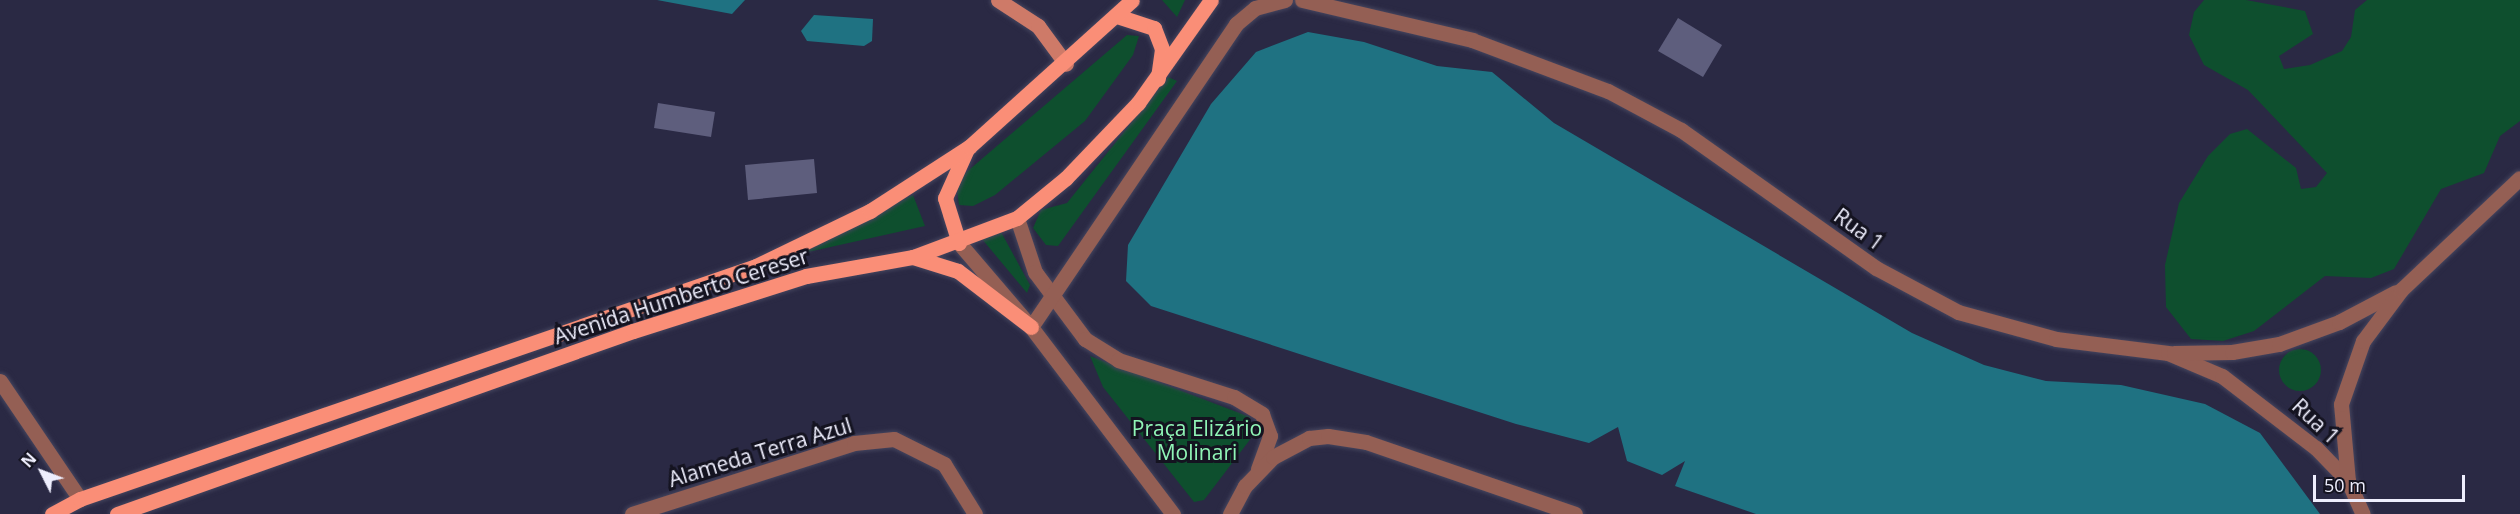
<!DOCTYPE html>
<meta charset="utf-8">
<style>
body{margin:0}
#map{position:relative;width:2520px;height:514px;overflow:hidden;background:#2a2944;font-family:"Open Sans",sans-serif}
div>[style]{position:absolute}
[style*='--x']{left:calc(var(--x)*1px);top:calc(var(--y)*1px);width:calc(var(--w)*1px);rotate:calc(var(--a)*1deg)}
.green>*{inset:0;background:#0e4f2e}
.round{border-radius:50%}
.water>*{inset:0;background:#1f7282}
.building>*{inset:0;background:#5e5e7d}
.roads{filter:drop-shadow(0 0 2px #45455e) drop-shadow(0 0 2px #45455e)}
.street>*{height:15px;margin:-7.5px;padding:0 7.5px;transform-origin:7.5px;border-radius:7.5px;background:#945f54}
.secondary>*{height:15px;margin:-7.5px;padding:0 7.5px;transform-origin:7.5px;border-radius:7.5px;background:#ce7a68}
.primary>*{height:15px;margin:-7.5px;padding:0 7.5px;transform-origin:7.5px;border-radius:7.5px;background:#fa8e77}
span{translate:-50% -50%;white-space:nowrap;text-align:center;line-height:1.15;-webkit-text-stroke:6px #141320;paint-order:stroke}
.street-label{font-size:21px;color:#eeeefd}
.park-label{font-size:21px;color:#90f5b6}
.north{position:absolute;left:12px;top:442px;width:60px;height:60px;-webkit-text-stroke:4px #141320;paint-order:stroke;rotate:312deg;font-size:16px;font-weight:700;line-height:24px;text-align:center;color:#eeeefd}
.north::after{content:'';display:block;margin:auto;width:21px;height:27px;background:#eeeefd;clip-path:polygon(50% 0,100% 100%,50% 72%,0 100%)}
.scale{position:absolute;left:2313px;top:475px;width:152px;height:27px;box-sizing:border-box;border:3px solid #eeeefd;border-top:0;padding-left:8px;font-size:18px;line-height:21px;white-space:nowrap;color:#eeeefd;-webkit-text-stroke:4px #141320;paint-order:stroke}
</style>
<div id="map">
<div class="green">
<div style="clip-path:polygon(1162px 0,1185px 0,1177px 17px)"></div>
<div style="clip-path:polygon(2204px 0,2246px 0,2305px 11px,2313px 34px,2279px 56px,2284px 69px,2310px 65px,2342px 51px,2351px 37px,2355px 10px,2367px 0,2520px 0,2520px 121px,2500px 136px,2484px 173px,2441px 189px,2394px 269px,2371px 278px,2325px 276px,2254px 331px,2223px 341px,2191px 339px,2166px 307px,2165px 265px,2179px 203px,2208px 156px,2230px 134px,2247px 129px,2296px 168px,2301px 189px,2316px 187px,2327px 173px,2248px 90px,2204px 65px,2189px 35px,2194px 12px)"></div>
<div style="clip-path:polygon(1127px 35px,1139px 36px,1133px 55px,1085px 121px,995px 195px,973px 206px,959px 205px,956px 181px)"></div>
<div style="clip-path:polygon(1168px 77px,1177px 81px,1058px 246px,1046px 245px,1033px 228px,1041px 210px,1067px 203px)"></div>
<div style="clip-path:polygon(913px 195px,925px 226px,790px 256px)"></div>
<div style="clip-path:polygon(1001px 232px,1030px 285px,1027px 293px,982px 239px)"></div>
<div class="round" style="left:2279px;top:349px;width:42px;height:42px"></div>
<div style="clip-path:polygon(1090px 356px,1250px 417px,1252px 437px,1204px 500px,1194px 502px,1103px 387px)"></div>
</div>
<div class="water">
<div style="clip-path:polygon(657px 0,745px 0,732px 14px)"></div>
<div style="clip-path:polygon(814px 15px,873px 19px,872px 41px,864px 46px,807px 41px,801px 31px)"></div>
<div style="clip-path:polygon(1308px 32px,1364px 42px,1437px 66px,1492px 72px,1554px 123px,1912px 333px,1984px 365px,2046px 381px,2121px 385px,2205px 404px,2260px 433px,2320px 514px,1756px 514px,1675px 486px,1685px 461px,1662px 475px,1627px 461px,1618px 427px,1589px 443px,1516px 424px,1151px 306px,1126px 281px,1128px 245px,1211px 104px,1256px 52px)"></div>
</div>
<div class="building">
<div style="clip-path:polygon(1678px 18px,1722px 45px,1703px 77px,1658px 51px)"></div>
<div style="clip-path:polygon(658px 103px,715px 112px,711px 137px,654px 128px)"></div>
<div style="clip-path:polygon(814px 159px,817px 193px,748px 200px,745px 165px)"></div>
</div>
<div class="roads">
<div class="street">
<div style="--x:1302;--y:0;--w:175;--a:13.2"></div>
<div style="--x:1472;--y:40;--w:145;--a:20.6"></div>
<div style="--x:1608;--y:91;--w:83;--a:28.1"></div>
<div style="--x:1681;--y:130;--w:239;--a:35.3"></div>
<div style="--x:1876;--y:268;--w:93;--a:28.2"></div>
<div style="--x:1958;--y:312;--w:102;--a:15.4"></div>
<div style="--x:2056;--y:339;--w:113;--a:7.1"></div>
<div style="--x:2168;--y:353;--w:59;--a:23.1"></div>
<div style="--x:2222;--y:376;--w:118;--a:37.5"></div>
<div style="--x:2316;--y:448;--w:46;--a:45.9"></div>
<div style="--x:2348;--y:481;--w:36;--a:66"></div>
<div style="--x:1017;--y:218;--w:57;--a:71.6"></div>
<div style="--x:1035;--y:272;--w:84;--a:53.3"></div>
<div style="--x:1085;--y:339;--w:39;--a:32"></div>
<div style="--x:1118;--y:360;--w:122;--a:17.7"></div>
<div style="--x:1234;--y:397;--w:33;--a:31"></div>
<div style="--x:1262;--y:414;--w:23;--a:70"></div>
<div style="--x:1270;--y:436;--w:35;--a:110"></div>
<div style="--x:959;--y:243;--w:111;--a:49.4"></div>
<div style="--x:1031;--y:327;--w:235;--a:52.8"></div>
<div style="--x:1031;--y:327;--w:366;--a:-55.9"></div>
<div style="--x:1236;--y:24;--w:25;--a:-40"></div>
<div style="--x:1255;--y:8;--w:31;--a:-15"></div>
<div style="--x:2174;--y:353;--w:58;--a:-1"></div>
<div style="--x:2232;--y:352;--w:48;--a:-9.7"></div>
<div style="--x:2279;--y:344;--w:64;--a:-20.1"></div>
<div style="--x:2339;--y:322;--w:64;--a:-27.8"></div>
<div style="--x:0;--y:381;--w:143;--a:55.9"></div>
<div style="--x:2348;--y:481;--w:77;--a:-95.2"></div>
<div style="--x:2341;--y:404;--w:67;--a:-70.8"></div>
<div style="--x:2363;--y:341;--w:64;--a:-53.3"></div>
<div style="--x:2401;--y:290;--w:163;--a:-43.3"></div>
<div style="--x:632;--y:514;--w:233;--a:-17.7"></div>
<div style="--x:854;--y:443;--w:40;--a:-5.7"></div>
<div style="--x:894;--y:439;--w:56;--a:26.6"></div>
<div style="--x:944;--y:464;--w:59;--a:58.2"></div>
<div style="--x:1230;--y:514;--w:32;--a:-62"></div>
<div style="--x:1245;--y:486;--w:40;--a:-46"></div>
<div style="--x:1273;--y:457;--w:41;--a:-27.8"></div>
<div style="--x:1309;--y:438;--w:19;--a:-6"></div>
<div style="--x:1328;--y:436;--w:38;--a:9"></div>
<div style="--x:1366;--y:442;--w:221;--a:19"></div>
</div>
<div class="secondary">
<div style="--x:998;--y:0;--w:48;--a:33"></div>
<div style="--x:1038;--y:26;--w:47;--a:53.6"></div>
</div>
<div class="primary">
<div style="--x:1117;--y:16;--w:39;--a:18"></div>
<div style="--x:1154;--y:28;--w:22;--a:69"></div>
<div style="--x:1162;--y:49;--w:30;--a:98"></div>
<div style="--x:959;--y:243;--w:47;--a:-107.3"></div>
<div style="--x:945;--y:198;--w:54;--a:-65.8"></div>
<div style="--x:913;--y:257;--w:47;--a:17.3"></div>
<div style="--x:958;--y:271;--w:92;--a:37.5"></div>
<div style="--x:52;--y:514;--w:32;--a:-28"></div>
<div style="--x:80;--y:499;--w:715;--a:-19.02"></div>
<div style="--x:756;--y:266;--w:127;--a:-25.8"></div>
<div style="--x:870;--y:211;--w:118;--a:-32.9"></div>
<div style="--x:969;--y:147;--w:219;--a:-42"></div>
<div style="--x:117;--y:514;--w:547;--a:-19.53"></div>
<div style="--x:633;--y:331;--w:182;--a:-17.6"></div>
<div style="--x:806;--y:276;--w:109;--a:-10.1"></div>
<div style="--x:913;--y:257;--w:111;--a:-20.6"></div>
<div style="--x:1017;--y:218;--w:63;--a:-39.2"></div>
<div style="--x:1066;--y:178;--w:104;--a:-46.2"></div>
<div style="--x:1138;--y:103;--w:126;--a:-54.7"></div>
</div>
</div>
<div class="street-label">
<span style="left:1859px;top:229px;rotate:36deg">Rua 1</span>
<span style="left:681px;top:296px;rotate:-18deg">Avenida Humberto Cereser</span>
<span style="left:2316px;top:421px;rotate:43deg">Rua 1</span>
<span style="left:760px;top:452px;rotate:-17deg">Alameda Terra Azul</span>
</div>
<div class="park-label">
<span style="left:1197px;top:440px">Praça Elizário<br>Molinari</span>
</div>
<div class="north">N</div>
<div class="scale">50 m</div>
</div>
